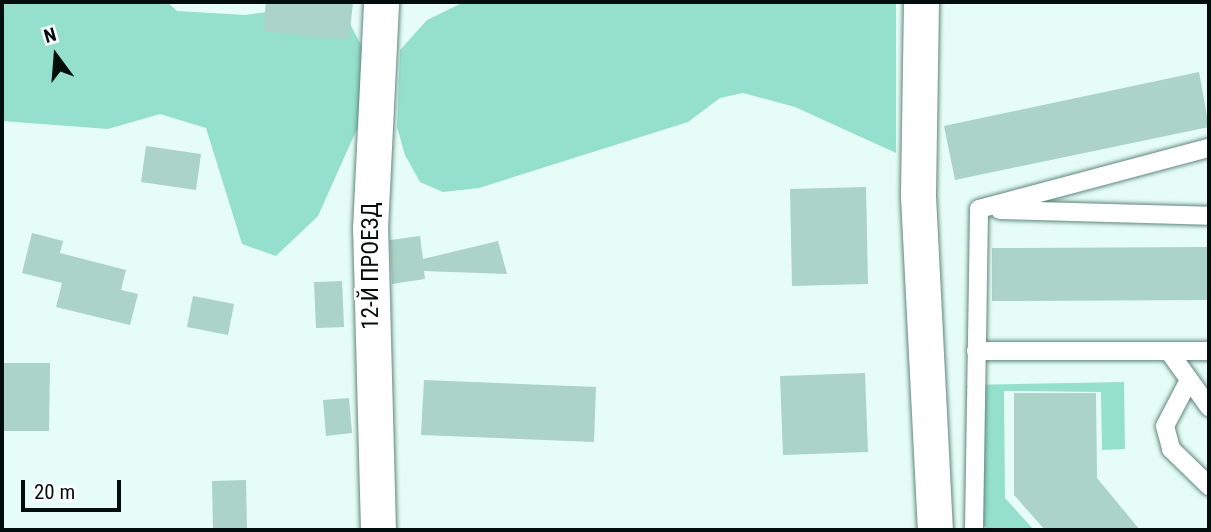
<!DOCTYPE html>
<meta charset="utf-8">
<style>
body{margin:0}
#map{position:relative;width:1211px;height:532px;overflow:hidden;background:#e5fdf6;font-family:"Roboto Condensed",sans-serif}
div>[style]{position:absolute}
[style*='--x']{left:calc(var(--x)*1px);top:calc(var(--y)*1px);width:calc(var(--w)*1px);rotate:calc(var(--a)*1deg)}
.green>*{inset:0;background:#95e0cc}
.building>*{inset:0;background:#abd3c7}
.roads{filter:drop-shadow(0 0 2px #61877c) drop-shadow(0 0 2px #61877c)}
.service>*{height:18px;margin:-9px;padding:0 9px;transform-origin:9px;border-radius:9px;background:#fff}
.minor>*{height:35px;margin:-17.5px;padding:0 17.5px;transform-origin:17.5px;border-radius:17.5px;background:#fff}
span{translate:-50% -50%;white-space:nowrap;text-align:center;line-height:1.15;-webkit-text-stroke:5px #fff;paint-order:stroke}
.street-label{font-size:23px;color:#020e0b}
.frame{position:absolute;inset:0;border:4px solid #020e0b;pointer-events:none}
.north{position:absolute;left:21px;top:21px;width:70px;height:70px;-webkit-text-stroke:5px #fff;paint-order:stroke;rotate:344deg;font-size:19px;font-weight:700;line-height:28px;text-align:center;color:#020e0b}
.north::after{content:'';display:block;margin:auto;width:24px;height:32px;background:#020e0b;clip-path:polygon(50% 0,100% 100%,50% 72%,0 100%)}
.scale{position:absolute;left:21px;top:480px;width:100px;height:32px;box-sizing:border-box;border:4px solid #020e0b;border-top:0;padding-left:9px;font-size:21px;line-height:24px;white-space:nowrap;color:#020e0b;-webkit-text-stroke:5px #fff;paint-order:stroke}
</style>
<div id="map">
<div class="green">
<div style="clip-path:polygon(2px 2px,167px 2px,177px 11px,245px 15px,339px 3px,367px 56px,365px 111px,318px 216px,276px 256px,242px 244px,206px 128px,160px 114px,108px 129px,2px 121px)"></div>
<div style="clip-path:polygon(464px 2px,896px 2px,896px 153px,795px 107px,743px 93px,720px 98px,688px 122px,479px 188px,443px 192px,420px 182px,405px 155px,397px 127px,400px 50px,427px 20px)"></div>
<div style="clip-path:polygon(1124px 382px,1125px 449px,1102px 450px,1101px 392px,1004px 391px,1005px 498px,1034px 530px,989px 530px,972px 515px,966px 385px)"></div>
</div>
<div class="building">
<div style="clip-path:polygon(266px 2px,353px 2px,349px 40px,263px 31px)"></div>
<div style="clip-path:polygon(1199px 72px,1209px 127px,955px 180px,944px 126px)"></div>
<div style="clip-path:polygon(146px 146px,201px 154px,196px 190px,141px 182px)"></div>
<div style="clip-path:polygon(866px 187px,868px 284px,792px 286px,790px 189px)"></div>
<div style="clip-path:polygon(32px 233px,63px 241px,60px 253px,126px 270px,121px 290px,138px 294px,130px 325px,56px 307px,62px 283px,22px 273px)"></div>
<div style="clip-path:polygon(420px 236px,423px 259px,498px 241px,507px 274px,424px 271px,425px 279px,392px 284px,390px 240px)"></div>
<div style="clip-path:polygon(1209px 247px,1209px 300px,992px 301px,992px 248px)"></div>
<div style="clip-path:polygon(342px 281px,344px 327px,316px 328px,314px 282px)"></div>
<div style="clip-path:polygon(193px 296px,234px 304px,228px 335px,187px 327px)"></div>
<div style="clip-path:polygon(2px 363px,50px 363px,49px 431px,2px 431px)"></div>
<div style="clip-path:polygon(865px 373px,868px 452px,783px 455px,780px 376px)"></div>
<div style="clip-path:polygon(424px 380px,596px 387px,594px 442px,421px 435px)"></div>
<div style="clip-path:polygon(1014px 393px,1096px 393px,1097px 478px,1140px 530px,1045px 530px,1014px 495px)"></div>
<div style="clip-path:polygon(349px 398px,352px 433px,326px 436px,323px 400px)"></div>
<div style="clip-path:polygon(246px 480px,247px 530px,213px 530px,212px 481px)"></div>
</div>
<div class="roads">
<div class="service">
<div style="--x:979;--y:209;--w:238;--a:-14.9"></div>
<div style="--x:1000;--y:210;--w:209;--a:1.6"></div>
<div style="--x:976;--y:351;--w:233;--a:0"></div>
<div style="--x:1170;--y:353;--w:67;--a:54.2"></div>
<div style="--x:1187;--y:384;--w:47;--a:117.6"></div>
<div style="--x:1165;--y:426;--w:24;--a:75"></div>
<div style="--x:1171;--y:449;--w:53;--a:44.2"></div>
<div style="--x:974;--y:530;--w:321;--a:-89.1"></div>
</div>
<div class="minor">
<div style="--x:921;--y:2;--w:194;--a:90.9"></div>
<div style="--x:918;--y:196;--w:334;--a:87.1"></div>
<div style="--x:378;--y:530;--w:301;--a:-91.5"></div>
<div style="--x:370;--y:229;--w:227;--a:-87.2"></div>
</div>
</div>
<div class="street-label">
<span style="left:371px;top:266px;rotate:-90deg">12-Й ПРОЕЗД</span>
</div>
<div class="frame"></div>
<div class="north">N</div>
<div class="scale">20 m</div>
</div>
